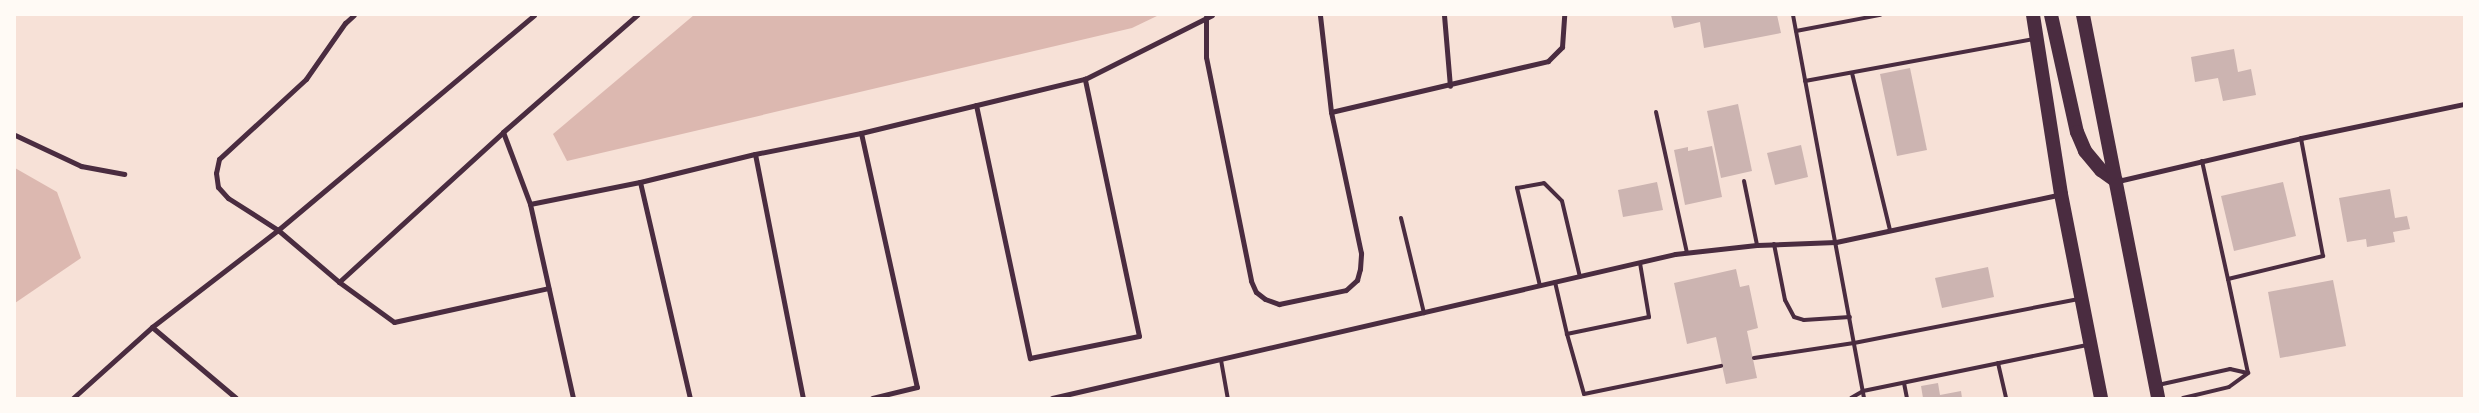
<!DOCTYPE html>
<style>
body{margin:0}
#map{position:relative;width:2479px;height:413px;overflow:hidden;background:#f7e1d7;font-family:Lato,sans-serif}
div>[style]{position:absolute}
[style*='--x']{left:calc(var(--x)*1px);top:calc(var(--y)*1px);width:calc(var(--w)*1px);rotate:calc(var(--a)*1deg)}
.water>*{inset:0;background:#dcb8b0}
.building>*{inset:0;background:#ccb4b1}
.service>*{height:4px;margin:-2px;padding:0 2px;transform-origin:2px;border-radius:2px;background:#4a2c40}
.minor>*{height:5px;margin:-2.5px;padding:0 2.5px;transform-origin:2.5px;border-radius:2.5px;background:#4a2c40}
.trunk>*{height:14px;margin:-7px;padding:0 7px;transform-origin:7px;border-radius:7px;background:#4a2c40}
span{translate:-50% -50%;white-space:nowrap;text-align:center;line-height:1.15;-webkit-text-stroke:4px #fffaf5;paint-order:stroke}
.frame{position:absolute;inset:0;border:16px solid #fffaf5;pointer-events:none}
</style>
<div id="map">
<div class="water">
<div style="clip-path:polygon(694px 15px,1159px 15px,1132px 28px,567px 161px,553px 134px)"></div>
<div style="clip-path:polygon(15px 168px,57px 192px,81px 258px,15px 303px)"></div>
</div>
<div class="building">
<div style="clip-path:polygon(1671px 15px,1777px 15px,1781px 33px,1704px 48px,1700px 22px,1674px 28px)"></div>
<div style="clip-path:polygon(2234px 49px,2238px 72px,2251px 69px,2256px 95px,2223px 101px,2218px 78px,2195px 82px,2191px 57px)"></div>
<div style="clip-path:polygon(1910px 68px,1927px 150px,1897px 156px,1880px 74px)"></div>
<div style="clip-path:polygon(1738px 104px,1752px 171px,1721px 178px,1707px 111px)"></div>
<div style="clip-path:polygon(1801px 145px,1808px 177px,1775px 185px,1767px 153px)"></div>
<div style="clip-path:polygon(1712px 146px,1722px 197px,1685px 205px,1674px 150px,1688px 147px,1688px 151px)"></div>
<div style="clip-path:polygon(1657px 182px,1663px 210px,1623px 217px,1618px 190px)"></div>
<div style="clip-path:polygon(2283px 182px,2296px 236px,2234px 251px,2221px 196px)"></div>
<div style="clip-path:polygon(2390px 189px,2395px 218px,2407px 216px,2410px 229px,2393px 232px,2395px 242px,2367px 247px,2366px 239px,2347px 242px,2339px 198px)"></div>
<div style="clip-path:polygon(1988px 267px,1994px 297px,1942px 308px,1935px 278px)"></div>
<div style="clip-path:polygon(1736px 269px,1740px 287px,1749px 285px,1758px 328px,1747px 331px,1757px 378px,1726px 384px,1716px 337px,1687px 344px,1674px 283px)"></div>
<div style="clip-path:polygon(2333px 280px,2346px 346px,2280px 358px,2268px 292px)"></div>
<div style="clip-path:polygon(1938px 383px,1940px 395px,1961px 391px,1962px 398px,1923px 398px,1921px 386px)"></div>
</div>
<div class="service">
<div style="--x:1793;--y:15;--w:390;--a:79.5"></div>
<div style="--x:1796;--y:31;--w:86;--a:-10.8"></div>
<div style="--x:1852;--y:73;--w:162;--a:76.4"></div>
<div style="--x:1805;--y:81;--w:233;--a:-10.4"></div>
<div style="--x:1656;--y:112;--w:144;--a:77.6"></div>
<div style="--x:2202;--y:161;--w:121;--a:77.6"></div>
<div style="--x:2228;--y:279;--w:98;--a:-13.6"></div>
<div style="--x:2323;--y:256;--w:120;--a:-100.6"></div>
<div style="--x:1744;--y:181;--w:65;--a:78.5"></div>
<div style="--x:1401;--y:218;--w:98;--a:76.4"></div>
<div style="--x:1774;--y:244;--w:57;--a:78.9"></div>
<div style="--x:1785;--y:300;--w:19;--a:62"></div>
<div style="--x:1794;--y:317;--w:10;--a:17"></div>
<div style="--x:1804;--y:320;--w:46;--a:-3.7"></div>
<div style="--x:1640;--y:263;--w:55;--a:80.5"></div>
<div style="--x:1649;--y:317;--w:84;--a:168.3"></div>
<div style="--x:1567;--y:334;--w:62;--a:74.2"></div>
<div style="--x:1584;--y:394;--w:140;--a:-11.6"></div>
<div style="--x:2228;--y:279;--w:96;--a:78"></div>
<div style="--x:1555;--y:282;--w:53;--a:77"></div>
<div style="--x:1540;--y:286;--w:101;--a:-103.2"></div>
<div style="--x:1517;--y:188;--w:27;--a:-10"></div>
<div style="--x:1544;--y:183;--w:25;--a:45"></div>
<div style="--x:1562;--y:201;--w:78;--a:76.7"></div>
<div style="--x:1754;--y:358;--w:101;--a:-8.5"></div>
<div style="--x:1854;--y:343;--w:229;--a:-11.1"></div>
<div style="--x:1221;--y:360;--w:39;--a:80"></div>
<div style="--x:1998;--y:363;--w:36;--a:77"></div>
<div style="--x:1904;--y:383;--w:15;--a:79"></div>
<div style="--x:2158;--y:385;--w:74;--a:-12.5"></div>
<div style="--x:2230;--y:369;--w:18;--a:13"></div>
<div style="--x:1851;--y:398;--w:14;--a:-30"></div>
<div style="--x:1863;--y:391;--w:230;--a:-11.6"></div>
<div style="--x:2183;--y:398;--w:47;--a:-13.4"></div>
<div style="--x:2229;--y:387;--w:24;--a:-36"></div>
</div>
<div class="minor">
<div style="--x:354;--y:15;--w:12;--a:138"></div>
<div style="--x:345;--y:23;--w:68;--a:124.9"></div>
<div style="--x:306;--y:79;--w:118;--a:137.4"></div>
<div style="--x:219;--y:159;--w:14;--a:102"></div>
<div style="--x:216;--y:173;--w:14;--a:82"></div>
<div style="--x:218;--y:187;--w:15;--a:48"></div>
<div style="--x:228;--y:198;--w:59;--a:32.6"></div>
<div style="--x:278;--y:230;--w:80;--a:40.4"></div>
<div style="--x:339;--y:282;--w:68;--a:36"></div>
<div style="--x:394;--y:322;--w:158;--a:-12.4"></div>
<div style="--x:1444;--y:15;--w:71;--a:85.2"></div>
<div style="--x:1206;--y:17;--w:40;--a:90"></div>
<div style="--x:1206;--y:57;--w:228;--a:78.6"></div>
<div style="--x:1251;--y:281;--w:12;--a:66"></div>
<div style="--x:1256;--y:292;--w:11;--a:38"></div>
<div style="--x:1265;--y:299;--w:15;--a:20"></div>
<div style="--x:1279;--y:304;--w:68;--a:-11.8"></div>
<div style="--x:1346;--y:290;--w:15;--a:-42"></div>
<div style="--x:1357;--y:280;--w:11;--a:-75"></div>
<div style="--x:1360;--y:269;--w:16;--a:-86"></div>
<div style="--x:1361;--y:253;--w:144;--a:-102"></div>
<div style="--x:1331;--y:112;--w:98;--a:-96.5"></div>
<div style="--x:976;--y:105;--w:259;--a:78"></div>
<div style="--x:1030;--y:358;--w:111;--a:-11.4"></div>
<div style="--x:1139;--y:336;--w:263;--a:-101.9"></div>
<div style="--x:1331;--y:112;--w:223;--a:-13.2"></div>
<div style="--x:1548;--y:61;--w:20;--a:-45"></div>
<div style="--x:1562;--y:47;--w:32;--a:-86"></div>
<div style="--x:503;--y:132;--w:77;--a:69.4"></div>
<div style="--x:530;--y:204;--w:199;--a:77.5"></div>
<div style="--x:861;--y:133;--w:260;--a:77.6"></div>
<div style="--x:917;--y:387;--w:46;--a:166.3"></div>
<div style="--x:15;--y:135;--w:73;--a:25.2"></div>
<div style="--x:81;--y:166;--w:44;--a:10.5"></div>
<div style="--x:755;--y:154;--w:249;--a:78.9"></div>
<div style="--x:2118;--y:181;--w:188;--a:-13.2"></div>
<div style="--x:2301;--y:138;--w:167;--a:-11.8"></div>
<div style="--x:640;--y:182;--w:222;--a:77"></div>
<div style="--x:530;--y:204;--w:112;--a:-11.3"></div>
<div style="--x:640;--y:182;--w:118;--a:-13.7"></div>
<div style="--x:755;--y:154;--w:108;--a:-11.2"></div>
<div style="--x:861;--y:133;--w:230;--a:-13.6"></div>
<div style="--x:1085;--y:79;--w:142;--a:-26.7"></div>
<div style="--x:339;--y:282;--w:222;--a:-42.4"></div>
<div style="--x:503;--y:132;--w:178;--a:-41.1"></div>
<div style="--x:152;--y:327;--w:110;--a:40.2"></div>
<div style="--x:73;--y:398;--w:106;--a:-41.9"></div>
<div style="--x:152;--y:327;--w:159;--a:-37.6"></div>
<div style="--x:278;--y:230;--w:334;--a:-40"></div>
<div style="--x:1052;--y:398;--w:639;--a:-13.01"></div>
<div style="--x:1675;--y:254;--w:82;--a:-6.3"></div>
<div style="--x:1757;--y:245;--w:79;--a:-2.2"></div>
<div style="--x:1836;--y:242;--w:230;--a:-12"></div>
</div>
<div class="trunk">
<div style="--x:2033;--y:15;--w:181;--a:81.1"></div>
<div style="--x:2061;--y:194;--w:208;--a:78.9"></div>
<div style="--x:2051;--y:15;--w:120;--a:77.5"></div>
<div style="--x:2077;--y:132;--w:21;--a:67"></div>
<div style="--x:2085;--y:151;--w:25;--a:50"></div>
<div style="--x:2101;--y:170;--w:19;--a:36"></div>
<div style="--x:2083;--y:15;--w:390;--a:78.9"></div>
</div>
<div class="frame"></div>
</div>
